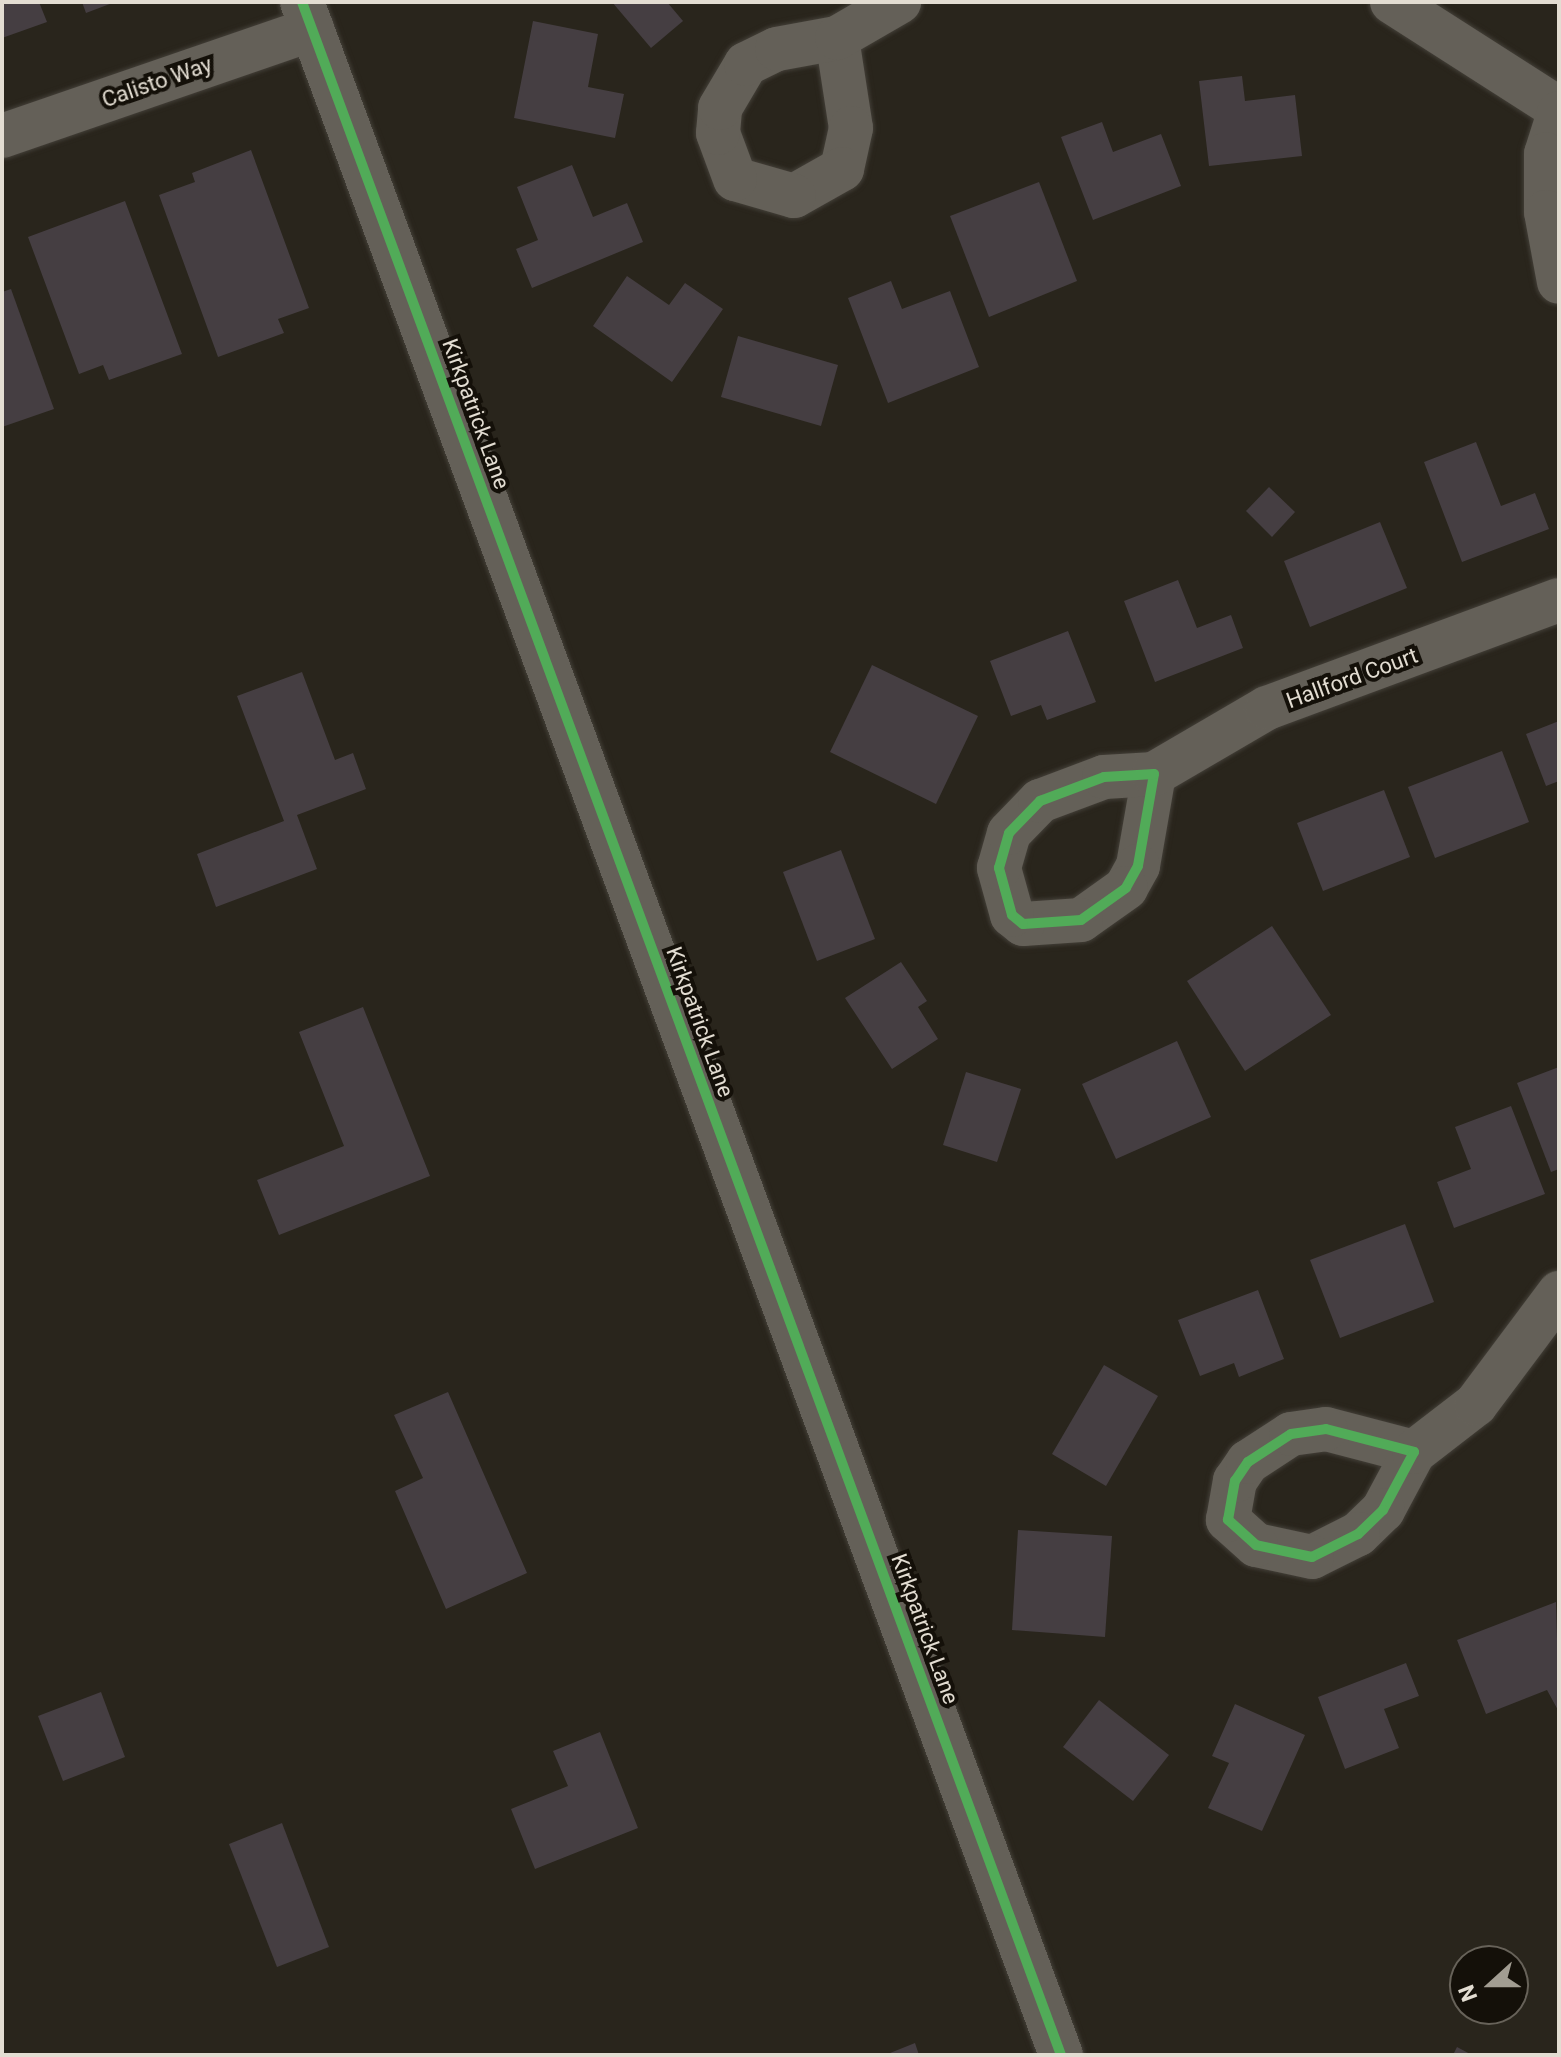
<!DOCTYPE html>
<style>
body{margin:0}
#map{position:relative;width:1561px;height:2057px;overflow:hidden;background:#29251c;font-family:Roboto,sans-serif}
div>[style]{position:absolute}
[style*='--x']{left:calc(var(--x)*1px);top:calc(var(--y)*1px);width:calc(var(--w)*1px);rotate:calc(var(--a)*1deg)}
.building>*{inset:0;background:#453e42}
.roads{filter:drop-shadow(0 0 2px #433f38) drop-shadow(0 0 2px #433f38)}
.minor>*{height:44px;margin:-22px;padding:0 22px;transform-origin:22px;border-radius:22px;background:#646058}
.tertiary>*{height:44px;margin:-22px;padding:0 22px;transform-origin:22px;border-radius:22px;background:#646058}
.cycleway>*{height:10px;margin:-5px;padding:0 5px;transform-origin:5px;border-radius:5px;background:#51ab58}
span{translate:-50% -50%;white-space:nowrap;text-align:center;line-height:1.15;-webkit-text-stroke:8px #141009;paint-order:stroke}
.street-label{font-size:22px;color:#e3ddd2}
.frame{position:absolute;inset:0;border:4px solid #e3ddd2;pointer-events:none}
.north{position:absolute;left:1449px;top:1945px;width:80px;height:80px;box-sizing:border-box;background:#141009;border:2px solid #676259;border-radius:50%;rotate:249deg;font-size:22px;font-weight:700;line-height:32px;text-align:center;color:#e3ddd2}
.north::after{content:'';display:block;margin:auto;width:28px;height:36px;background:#a29d92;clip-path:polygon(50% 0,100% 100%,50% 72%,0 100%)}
</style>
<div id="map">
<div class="building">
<div style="clip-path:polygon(2px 2px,39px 2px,47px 22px,2px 38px)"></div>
<div style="clip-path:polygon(82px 2px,115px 2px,86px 13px)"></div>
<div style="clip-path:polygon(612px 2px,667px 2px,683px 21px,651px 48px)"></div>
<div style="clip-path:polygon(533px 21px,598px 34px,588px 87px,624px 94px,615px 138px,514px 118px)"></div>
<div style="clip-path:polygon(1242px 76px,1245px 101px,1295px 95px,1302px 156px,1209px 166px,1199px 81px)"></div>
<div style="clip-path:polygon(1102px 122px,1113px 152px,1161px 134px,1181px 186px,1093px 220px,1061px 137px)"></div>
<div style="clip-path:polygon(251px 150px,309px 308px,278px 319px,284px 333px,218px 357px,159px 195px,195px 182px,192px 173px)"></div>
<div style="clip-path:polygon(572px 165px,593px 217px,627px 203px,643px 242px,532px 288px,516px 249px,538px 240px,517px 187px)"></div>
<div style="clip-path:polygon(1039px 182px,1077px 281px,989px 317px,950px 216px)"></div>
<div style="clip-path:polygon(125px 201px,182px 354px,109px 380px,103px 365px,79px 374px,28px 237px)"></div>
<div style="clip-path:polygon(627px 276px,669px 305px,685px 283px,723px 309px,672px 382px,593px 326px)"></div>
<div style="clip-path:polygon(891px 281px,902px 309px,950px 291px,979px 367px,888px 403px,848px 298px)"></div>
<div style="clip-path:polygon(11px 289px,54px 409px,2px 427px,2px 292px)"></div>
<div style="clip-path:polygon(738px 336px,838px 365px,821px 426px,721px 397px)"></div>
<div style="clip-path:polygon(1476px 442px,1501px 506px,1535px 493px,1549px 529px,1462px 562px,1424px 462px)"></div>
<div style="clip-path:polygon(1269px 487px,1295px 512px,1272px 537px,1246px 511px)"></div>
<div style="clip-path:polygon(1380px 522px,1407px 588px,1310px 627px,1284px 561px)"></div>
<div style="clip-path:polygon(1178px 580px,1197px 628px,1231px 615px,1243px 648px,1155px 682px,1124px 601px)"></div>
<div style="clip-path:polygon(1068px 631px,1096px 702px,1047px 720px,1041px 705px,1011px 716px,990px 661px)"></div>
<div style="clip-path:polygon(872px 665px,978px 716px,936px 804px,830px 752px)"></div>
<div style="clip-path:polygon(302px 672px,335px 760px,353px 753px,366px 789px,297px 815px,317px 869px,216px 907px,197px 854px,284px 821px,237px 696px)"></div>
<div style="clip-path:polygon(1559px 721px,1559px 781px,1546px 786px,1526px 734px)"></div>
<div style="clip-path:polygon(1502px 751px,1529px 822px,1435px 858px,1408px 787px)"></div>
<div style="clip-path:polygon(1384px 790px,1410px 857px,1323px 891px,1297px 823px)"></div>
<div style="clip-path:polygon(841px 850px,875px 939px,817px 961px,783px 872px)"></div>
<div style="clip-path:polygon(1272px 926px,1331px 1015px,1245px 1071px,1187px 981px)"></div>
<div style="clip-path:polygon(901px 962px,927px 1001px,918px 1007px,938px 1039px,892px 1069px,845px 998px)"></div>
<div style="clip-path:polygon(363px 1007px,430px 1176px,279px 1235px,257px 1180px,344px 1146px,299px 1032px)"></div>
<div style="clip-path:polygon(1177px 1041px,1211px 1117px,1116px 1159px,1082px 1084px)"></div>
<div style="clip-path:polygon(1559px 1067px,1559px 1169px,1551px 1172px,1517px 1083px)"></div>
<div style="clip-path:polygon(966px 1072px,1021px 1089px,997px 1162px,943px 1145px)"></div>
<div style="clip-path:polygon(1511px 1106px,1545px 1194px,1454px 1228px,1437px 1182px,1471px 1169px,1455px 1127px)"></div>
<div style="clip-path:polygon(1405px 1224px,1434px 1302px,1340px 1338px,1310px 1260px)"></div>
<div style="clip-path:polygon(1258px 1290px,1284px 1359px,1239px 1377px,1234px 1363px,1200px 1376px,1178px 1320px)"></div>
<div style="clip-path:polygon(1104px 1365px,1158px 1396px,1106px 1486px,1052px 1454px)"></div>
<div style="clip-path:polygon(448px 1392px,527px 1573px,446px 1609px,395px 1491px,423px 1478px,394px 1415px)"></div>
<div style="clip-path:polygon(1018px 1530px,1112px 1536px,1105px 1637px,1012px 1630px)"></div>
<div style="clip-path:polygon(1556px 1602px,1559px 1712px,1547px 1690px,1486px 1714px,1457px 1640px)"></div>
<div style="clip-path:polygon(1406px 1663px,1419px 1696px,1384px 1709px,1399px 1748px,1345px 1769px,1318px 1697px)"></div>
<div style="clip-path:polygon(101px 1692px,125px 1757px,63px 1781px,38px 1716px)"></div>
<div style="clip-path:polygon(1099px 1700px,1169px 1755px,1133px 1801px,1063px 1747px)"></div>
<div style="clip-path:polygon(1235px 1704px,1305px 1735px,1262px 1831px,1208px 1808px,1229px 1763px,1212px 1756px)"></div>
<div style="clip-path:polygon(600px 1732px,638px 1828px,535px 1869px,511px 1809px,568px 1786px,553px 1751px)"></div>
<div style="clip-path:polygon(282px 1823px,329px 1947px,277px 1967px,229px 1844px)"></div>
<div style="clip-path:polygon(915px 2043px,919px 2055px,885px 2055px)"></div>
<div style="clip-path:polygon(1457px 2047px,1472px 2055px,1453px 2055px)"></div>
</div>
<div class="roads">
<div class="minor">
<div style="--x:1392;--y:2;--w:198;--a:32.6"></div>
<div style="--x:837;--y:38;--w:91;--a:81.2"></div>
<div style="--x:851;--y:128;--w:42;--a:102.4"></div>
<div style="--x:842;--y:169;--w:55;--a:150.6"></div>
<div style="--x:794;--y:196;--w:61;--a:-163.9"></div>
<div style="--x:735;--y:179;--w:49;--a:-110.3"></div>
<div style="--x:718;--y:133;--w:25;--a:-85"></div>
<div style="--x:720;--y:108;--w:51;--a:-59.4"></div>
<div style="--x:746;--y:64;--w:34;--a:-26"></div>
<div style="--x:777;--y:49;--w:61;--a:-10.4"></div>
<div style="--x:837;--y:38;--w:72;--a:-30.1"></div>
<div style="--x:1559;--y:113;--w:43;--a:107.6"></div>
<div style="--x:1546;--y:154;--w:58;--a:90"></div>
<div style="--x:1546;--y:212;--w:71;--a:79.5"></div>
<div style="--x:2;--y:136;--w:328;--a:-19"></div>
<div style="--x:1154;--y:774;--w:93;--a:99.9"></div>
<div style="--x:1138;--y:866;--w:25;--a:119"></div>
<div style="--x:1126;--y:888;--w:55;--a:144.6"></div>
<div style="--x:1081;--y:920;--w:58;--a:176.1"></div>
<div style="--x:1023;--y:924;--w:14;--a:-141"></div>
<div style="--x:1012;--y:915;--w:49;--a:-105.5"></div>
<div style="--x:999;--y:868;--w:36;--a:-74"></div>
<div style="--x:1009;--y:833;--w:45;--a:-45.9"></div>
<div style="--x:1040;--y:801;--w:68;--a:-20.6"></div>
<div style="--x:1104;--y:777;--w:50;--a:-3.4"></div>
<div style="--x:1154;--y:774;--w:131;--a:-30.3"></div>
<div style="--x:1267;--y:708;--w:311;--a:-20.3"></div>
<div style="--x:1326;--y:1429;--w:91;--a:14.6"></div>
<div style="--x:1414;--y:1452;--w:66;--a:118.1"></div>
<div style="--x:1383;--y:1510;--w:35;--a:136"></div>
<div style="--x:1358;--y:1534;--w:51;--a:153.4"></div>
<div style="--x:1312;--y:1557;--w:57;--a:-167.9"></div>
<div style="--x:1256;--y:1545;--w:38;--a:-138"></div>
<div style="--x:1228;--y:1520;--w:40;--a:-80"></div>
<div style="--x:1235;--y:1481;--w:23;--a:-56"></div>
<div style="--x:1248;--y:1462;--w:51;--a:-33.1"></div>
<div style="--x:1291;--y:1434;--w:35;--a:-8"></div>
<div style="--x:1414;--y:1452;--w:78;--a:-37.7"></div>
<div style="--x:1476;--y:1404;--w:139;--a:-53.2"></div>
</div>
<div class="tertiary">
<div style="--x:302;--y:2;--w:2189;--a:69.71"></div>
</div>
</div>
<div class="cycleway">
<div style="--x:302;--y:2;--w:2189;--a:69.71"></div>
<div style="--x:1154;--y:774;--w:93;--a:99.9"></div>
<div style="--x:1138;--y:866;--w:25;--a:119"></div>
<div style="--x:1126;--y:888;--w:55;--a:144.6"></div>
<div style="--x:1081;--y:920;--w:58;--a:176.1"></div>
<div style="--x:1023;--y:924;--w:14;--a:-141"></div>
<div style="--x:1012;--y:915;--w:49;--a:-105.5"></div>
<div style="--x:999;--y:868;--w:36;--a:-74"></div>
<div style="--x:1009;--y:833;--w:45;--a:-45.9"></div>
<div style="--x:1040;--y:801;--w:68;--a:-20.6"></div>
<div style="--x:1104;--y:777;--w:50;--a:-3.4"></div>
<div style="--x:1326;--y:1429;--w:91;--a:14.6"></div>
<div style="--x:1414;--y:1452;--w:66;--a:118.1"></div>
<div style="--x:1383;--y:1510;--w:35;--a:136"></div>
<div style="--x:1358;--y:1534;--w:51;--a:153.4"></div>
<div style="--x:1312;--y:1557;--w:57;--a:-167.9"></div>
<div style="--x:1256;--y:1545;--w:38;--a:-138"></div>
<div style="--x:1228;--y:1520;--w:40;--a:-80"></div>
<div style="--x:1235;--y:1481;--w:23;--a:-56"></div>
<div style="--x:1248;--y:1462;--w:51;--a:-33.1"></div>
<div style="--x:1291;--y:1434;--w:35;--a:-8"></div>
</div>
<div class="street-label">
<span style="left:157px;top:82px;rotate:-19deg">Calisto Way</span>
<span style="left:476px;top:414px;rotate:70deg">Kirkpatrick Lane</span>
<span style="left:1352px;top:678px;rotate:-20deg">Hallford Court</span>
<span style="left:700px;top:1022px;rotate:70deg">Kirkpatrick Lane</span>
<span style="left:925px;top:1629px;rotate:70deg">Kirkpatrick Lane</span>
</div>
<div class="frame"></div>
<div class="north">N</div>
</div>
